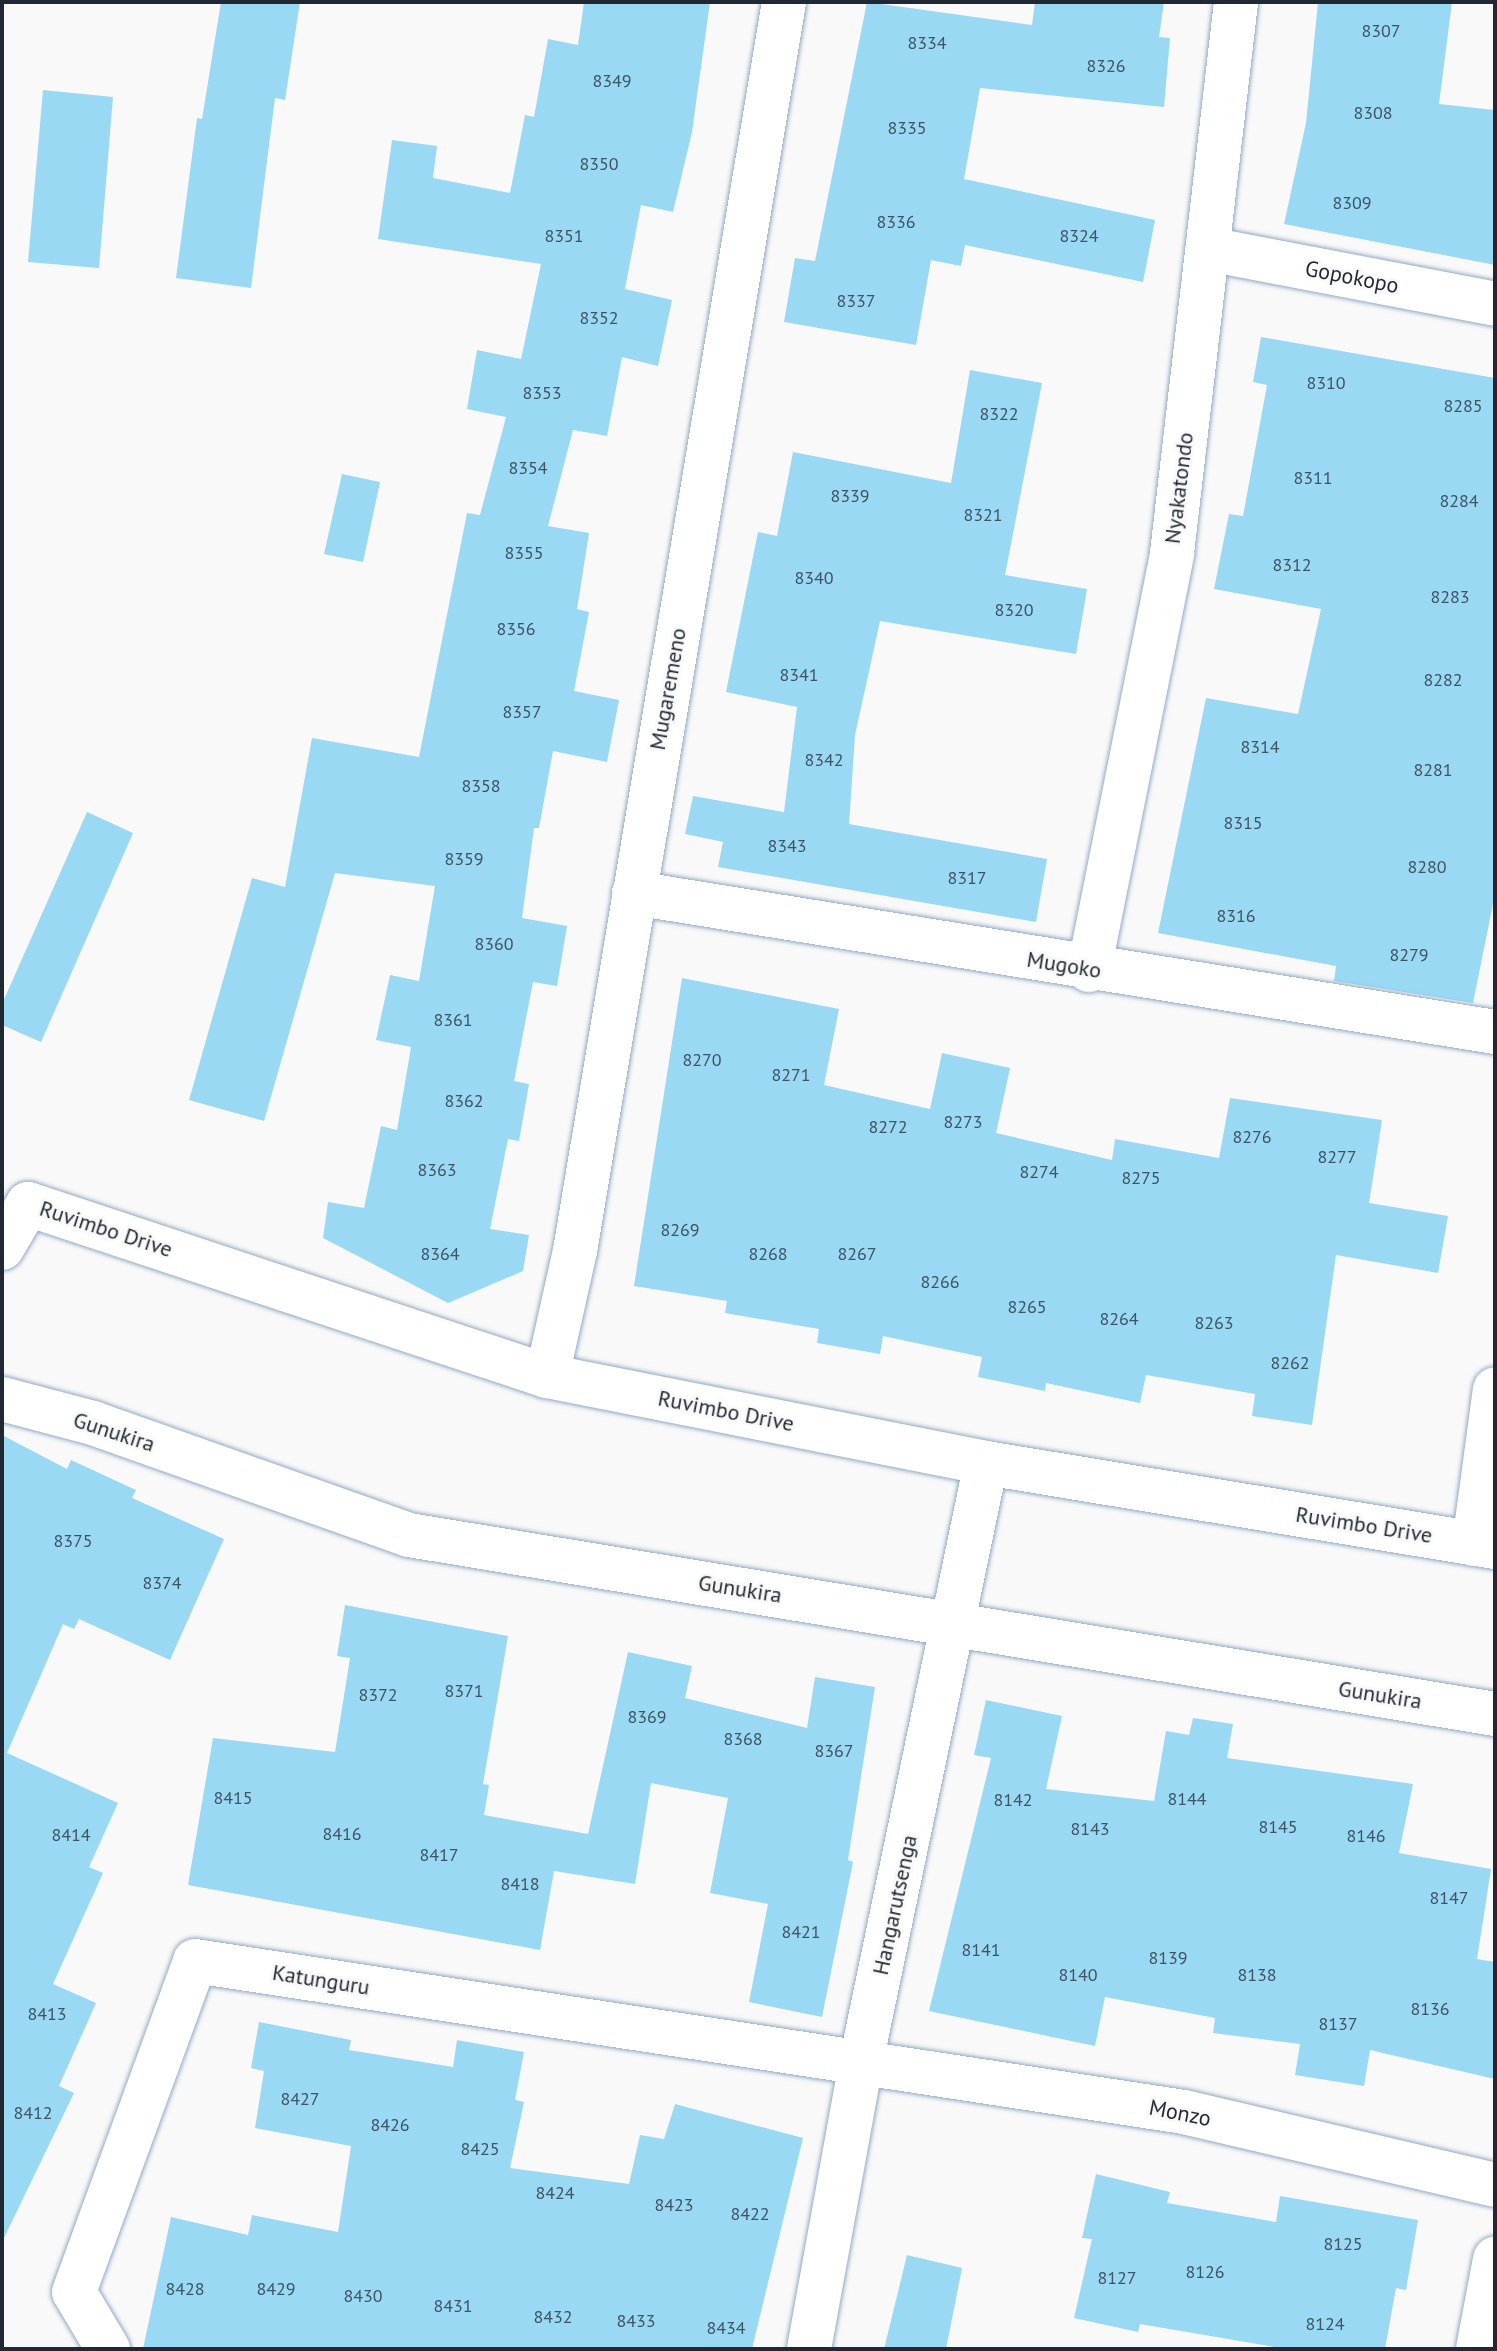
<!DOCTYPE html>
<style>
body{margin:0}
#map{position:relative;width:1497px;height:2351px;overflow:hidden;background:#f9f9f9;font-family:"PT Sans",sans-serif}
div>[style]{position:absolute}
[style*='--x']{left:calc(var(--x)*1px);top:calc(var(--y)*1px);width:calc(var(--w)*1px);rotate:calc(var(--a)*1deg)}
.building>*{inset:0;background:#9ad9f4}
.roads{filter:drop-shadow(0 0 2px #92aac5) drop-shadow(0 0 2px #92aac5)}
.minor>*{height:44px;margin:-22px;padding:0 22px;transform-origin:22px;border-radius:22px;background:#fff}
span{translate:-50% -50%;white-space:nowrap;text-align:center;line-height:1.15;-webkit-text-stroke:6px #f9f9f9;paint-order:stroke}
.number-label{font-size:18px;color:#3e5463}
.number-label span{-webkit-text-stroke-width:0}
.street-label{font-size:22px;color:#1f2833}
.frame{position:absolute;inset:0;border:4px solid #1f2833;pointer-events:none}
</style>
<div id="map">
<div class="building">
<div style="clip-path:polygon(221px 2px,300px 2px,285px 100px,275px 98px,251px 288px,176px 278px,197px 118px,202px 119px)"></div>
<div style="clip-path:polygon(584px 2px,710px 2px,692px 132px,673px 212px,641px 205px,625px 289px,672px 300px,658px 366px,622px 357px,607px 436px,573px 430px,548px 526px,589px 533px,577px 609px,589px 612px,574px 691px,619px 700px,607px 762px,553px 751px,539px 828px,534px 828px,522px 918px,567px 926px,557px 986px,533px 982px,514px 1081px,529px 1084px,519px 1141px,508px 1139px,490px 1229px,529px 1235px,523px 1271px,448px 1303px,323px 1238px,328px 1202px,364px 1208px,381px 1126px,397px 1130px,411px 1047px,376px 1040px,390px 975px,419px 981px,435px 886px,335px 873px,264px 1121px,189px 1100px,252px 878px,285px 887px,312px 738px,419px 757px,467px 513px,480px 515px,506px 417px,467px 409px,477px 350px,521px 359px,541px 264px,378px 239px,392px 140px,437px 146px,433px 178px,510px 193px,525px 115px,534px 117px,548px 39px,578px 45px)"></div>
<div style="clip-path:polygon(867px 2px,1032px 25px,1035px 2px,1164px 2px,1159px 37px,1170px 38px,1164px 107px,980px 88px,964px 179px,1155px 220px,1143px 282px,965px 245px,961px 266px,931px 260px,916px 345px,784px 322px,795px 258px,815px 261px)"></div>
<div style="clip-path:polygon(1318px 2px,1452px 2px,1439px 104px,1495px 110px,1495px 265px,1284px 224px,1306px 123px)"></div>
<div style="clip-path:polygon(43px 90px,113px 97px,99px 268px,28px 262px)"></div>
<div style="clip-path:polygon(1261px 337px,1495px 378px,1495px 894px,1473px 1003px,1334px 981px,1336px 966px,1158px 933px,1206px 698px,1298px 714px,1321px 609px,1214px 589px,1229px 514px,1243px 516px,1267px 385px,1253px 382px)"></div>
<div style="clip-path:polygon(970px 370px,1042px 383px,1005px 575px,1087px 589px,1076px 654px,880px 621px,855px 735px,849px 824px,1047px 859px,1036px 922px,718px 867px,723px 842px,685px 834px,693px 796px,784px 812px,797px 707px,726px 692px,758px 532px,777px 536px,793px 452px,951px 483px)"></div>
<div style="clip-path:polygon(342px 474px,380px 482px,363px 562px,324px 554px)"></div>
<div style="clip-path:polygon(87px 812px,133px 833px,41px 1042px,2px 1025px,2px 1004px)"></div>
<div style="clip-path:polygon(682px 978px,839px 1009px,824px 1085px,930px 1109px,942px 1053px,1010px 1068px,996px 1133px,1112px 1160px,1115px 1139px,1219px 1158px,1230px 1098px,1382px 1120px,1369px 1203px,1448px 1216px,1438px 1273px,1336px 1255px,1312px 1425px,1252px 1416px,1255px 1394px,1146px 1375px,1140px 1403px,1046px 1383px,1045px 1391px,978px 1377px,982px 1357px,883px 1336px,880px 1354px,817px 1343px,819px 1329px,725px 1313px,727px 1301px,634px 1286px)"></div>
<div style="clip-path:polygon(2px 1435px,67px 1469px,71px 1460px,136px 1490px,132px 1498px,224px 1539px,170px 1660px,79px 1619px,74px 1629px,63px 1624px,7px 1753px,118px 1803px,89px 1867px,103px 1873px,53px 1984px,96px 2003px,59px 2086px,74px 2093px,2px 2242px)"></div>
<div style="clip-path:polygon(345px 1605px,508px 1636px,483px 1784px,489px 1785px,484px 1815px,588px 1834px,628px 1652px,692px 1666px,685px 1698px,807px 1728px,815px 1677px,875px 1687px,848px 1860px,853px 1862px,822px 2017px,749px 2002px,768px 1904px,710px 1893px,728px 1798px,651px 1783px,635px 1884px,554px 1871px,540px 1950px,188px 1885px,213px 1738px,335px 1752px,350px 1658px,337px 1656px)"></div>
<div style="clip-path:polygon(986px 1700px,1062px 1716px,1046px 1789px,1154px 1801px,1166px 1731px,1189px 1735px,1193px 1718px,1233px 1724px,1227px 1758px,1413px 1784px,1399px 1853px,1491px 1869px,1477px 1959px,1495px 1962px,1495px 2079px,1370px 2050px,1364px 2086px,1295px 2075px,1300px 2044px,1213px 2033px,1215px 2018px,1105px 1997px,1095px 2046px,929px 2011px,991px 1758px,974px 1755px)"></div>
<div style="clip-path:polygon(259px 2022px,351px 2040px,349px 2050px,453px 2067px,457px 2040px,524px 2052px,515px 2100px,524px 2102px,510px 2168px,629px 2184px,640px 2135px,664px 2139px,675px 2104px,803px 2138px,752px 2349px,143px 2349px,171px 2217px,248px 2235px,252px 2215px,338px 2232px,351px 2146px,255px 2128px,264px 2071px,251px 2068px)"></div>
<div style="clip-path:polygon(1096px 2174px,1170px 2192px,1167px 2203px,1276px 2222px,1280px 2196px,1418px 2220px,1406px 2290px,1396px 2288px,1385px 2349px,1286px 2349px,1140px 2324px,1138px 2332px,1074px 2318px,1092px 2239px,1082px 2238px)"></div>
<div style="clip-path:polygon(907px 2255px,962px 2268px,946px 2349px,884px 2349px)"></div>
</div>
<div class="roads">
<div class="minor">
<div style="--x:1208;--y:249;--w:292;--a:10.8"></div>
<div style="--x:634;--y:893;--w:872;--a:9.17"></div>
<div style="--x:1089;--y:970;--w:425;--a:-78.7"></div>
<div style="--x:1172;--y:553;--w:555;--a:-83.37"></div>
<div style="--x:2;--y:1248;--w:51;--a:-59.4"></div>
<div style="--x:28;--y:1204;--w:547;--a:18.34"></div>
<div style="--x:547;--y:1376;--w:448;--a:11.2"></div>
<div style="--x:986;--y:1463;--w:516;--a:9.37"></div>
<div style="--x:547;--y:1376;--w:128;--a:-77.4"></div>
<div style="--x:575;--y:1251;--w:1266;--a:-80.5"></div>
<div style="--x:2;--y:1399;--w:94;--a:14.8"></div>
<div style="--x:93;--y:1423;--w:335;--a:19.5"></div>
<div style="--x:409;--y:1535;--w:1101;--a:9.36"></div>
<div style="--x:1474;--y:1544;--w:156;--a:-82.3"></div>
<div style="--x:108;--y:2349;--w:66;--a:-120.8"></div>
<div style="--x:74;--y:2292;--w:352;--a:-69.9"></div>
<div style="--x:195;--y:1961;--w:1000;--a:8.68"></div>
<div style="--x:1184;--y:2112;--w:319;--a:13.2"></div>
<div style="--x:809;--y:2349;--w:292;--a:-79.7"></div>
<div style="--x:861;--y:2062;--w:612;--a:-78.21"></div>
<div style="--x:1478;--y:2349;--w:92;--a:-79.3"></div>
</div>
</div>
<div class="number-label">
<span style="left:1381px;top:31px">8307</span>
<span style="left:927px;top:43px">8334</span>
<span style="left:1106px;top:66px">8326</span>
<span style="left:612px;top:81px">8349</span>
<span style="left:1373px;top:113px">8308</span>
<span style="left:907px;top:128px">8335</span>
<span style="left:599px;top:164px">8350</span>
<span style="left:1352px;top:203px">8309</span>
<span style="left:896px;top:222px">8336</span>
<span style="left:564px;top:236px">8351</span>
<span style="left:1079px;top:236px">8324</span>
<span style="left:856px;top:301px">8337</span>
<span style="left:599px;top:318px">8352</span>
<span style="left:1326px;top:383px">8310</span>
<span style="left:542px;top:393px">8353</span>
<span style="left:1463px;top:406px">8285</span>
<span style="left:999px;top:414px">8322</span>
<span style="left:528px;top:468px">8354</span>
<span style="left:1313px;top:478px">8311</span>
<span style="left:850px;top:496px">8339</span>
<span style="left:1459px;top:501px">8284</span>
<span style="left:983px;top:515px">8321</span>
<span style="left:524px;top:553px">8355</span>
<span style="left:1292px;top:565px">8312</span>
<span style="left:814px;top:578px">8340</span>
<span style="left:1450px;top:597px">8283</span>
<span style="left:1014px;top:610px">8320</span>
<span style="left:516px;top:629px">8356</span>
<span style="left:799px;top:675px">8341</span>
<span style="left:1443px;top:680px">8282</span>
<span style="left:522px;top:712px">8357</span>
<span style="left:1260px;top:747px">8314</span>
<span style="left:824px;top:760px">8342</span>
<span style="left:1433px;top:770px">8281</span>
<span style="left:481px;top:786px">8358</span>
<span style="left:1243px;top:823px">8315</span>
<span style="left:787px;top:846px">8343</span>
<span style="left:464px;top:859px">8359</span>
<span style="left:1427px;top:867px">8280</span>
<span style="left:967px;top:878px">8317</span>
<span style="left:1236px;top:916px">8316</span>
<span style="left:494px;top:944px">8360</span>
<span style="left:1409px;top:955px">8279</span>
<span style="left:453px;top:1020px">8361</span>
<span style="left:702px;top:1060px">8270</span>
<span style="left:791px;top:1075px">8271</span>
<span style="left:464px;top:1101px">8362</span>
<span style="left:963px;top:1122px">8273</span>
<span style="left:888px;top:1127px">8272</span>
<span style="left:1252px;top:1137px">8276</span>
<span style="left:1337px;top:1157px">8277</span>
<span style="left:437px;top:1170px">8363</span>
<span style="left:1039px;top:1172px">8274</span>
<span style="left:1141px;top:1178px">8275</span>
<span style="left:680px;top:1230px">8269</span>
<span style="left:440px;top:1254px">8364</span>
<span style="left:768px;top:1254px">8268</span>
<span style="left:857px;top:1254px">8267</span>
<span style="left:940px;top:1282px">8266</span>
<span style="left:1027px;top:1307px">8265</span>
<span style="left:1119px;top:1319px">8264</span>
<span style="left:1214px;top:1323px">8263</span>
<span style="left:1290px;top:1363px">8262</span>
<span style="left:73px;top:1541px">8375</span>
<span style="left:162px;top:1583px">8374</span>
<span style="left:464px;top:1691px">8371</span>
<span style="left:378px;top:1695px">8372</span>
<span style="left:647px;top:1717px">8369</span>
<span style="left:743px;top:1739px">8368</span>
<span style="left:834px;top:1751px">8367</span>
<span style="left:233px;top:1798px">8415</span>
<span style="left:1187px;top:1799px">8144</span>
<span style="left:1013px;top:1800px">8142</span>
<span style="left:1278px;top:1827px">8145</span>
<span style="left:1090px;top:1829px">8143</span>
<span style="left:342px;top:1834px">8416</span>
<span style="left:71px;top:1835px">8414</span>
<span style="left:1366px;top:1836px">8146</span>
<span style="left:439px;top:1855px">8417</span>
<span style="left:520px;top:1884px">8418</span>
<span style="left:1449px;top:1898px">8147</span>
<span style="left:801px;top:1932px">8421</span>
<span style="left:981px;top:1950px">8141</span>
<span style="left:1168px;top:1958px">8139</span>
<span style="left:1078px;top:1975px">8140</span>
<span style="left:1257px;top:1975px">8138</span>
<span style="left:1430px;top:2009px">8136</span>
<span style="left:47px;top:2014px">8413</span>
<span style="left:1338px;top:2024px">8137</span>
<span style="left:300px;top:2099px">8427</span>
<span style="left:33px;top:2113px">8412</span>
<span style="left:390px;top:2125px">8426</span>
<span style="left:480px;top:2149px">8425</span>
<span style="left:555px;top:2193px">8424</span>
<span style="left:674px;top:2205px">8423</span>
<span style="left:750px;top:2214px">8422</span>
<span style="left:1343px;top:2244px">8125</span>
<span style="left:1205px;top:2272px">8126</span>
<span style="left:1117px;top:2278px">8127</span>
<span style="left:185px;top:2289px">8428</span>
<span style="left:276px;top:2289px">8429</span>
<span style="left:363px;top:2296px">8430</span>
<span style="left:453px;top:2306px">8431</span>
<span style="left:553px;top:2317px">8432</span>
<span style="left:636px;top:2321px">8433</span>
<span style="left:1325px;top:2324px">8124</span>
<span style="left:726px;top:2328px">8434</span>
</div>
<div class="street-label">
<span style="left:1352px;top:277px;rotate:11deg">Gopokopo</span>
<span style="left:1179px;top:488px;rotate:-83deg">Nyakatondo</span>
<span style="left:668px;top:689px;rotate:-80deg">Mugaremeno</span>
<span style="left:1064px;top:965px;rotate:9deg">Mugoko</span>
<span style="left:106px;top:1229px;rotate:18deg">Ruvimbo Drive</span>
<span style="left:726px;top:1411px;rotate:11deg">Ruvimbo Drive</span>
<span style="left:114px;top:1432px;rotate:18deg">Gunukira</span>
<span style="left:1364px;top:1525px;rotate:9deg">Ruvimbo Drive</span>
<span style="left:740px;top:1589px;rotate:9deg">Gunukira</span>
<span style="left:1380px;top:1695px;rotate:9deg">Gunukira</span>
<span style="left:895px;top:1905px;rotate:-78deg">Hangarutsenga</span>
<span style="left:321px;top:1980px;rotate:9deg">Katunguru</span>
<span style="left:1180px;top:2113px;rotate:11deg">Monzo</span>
</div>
<div class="frame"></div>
</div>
